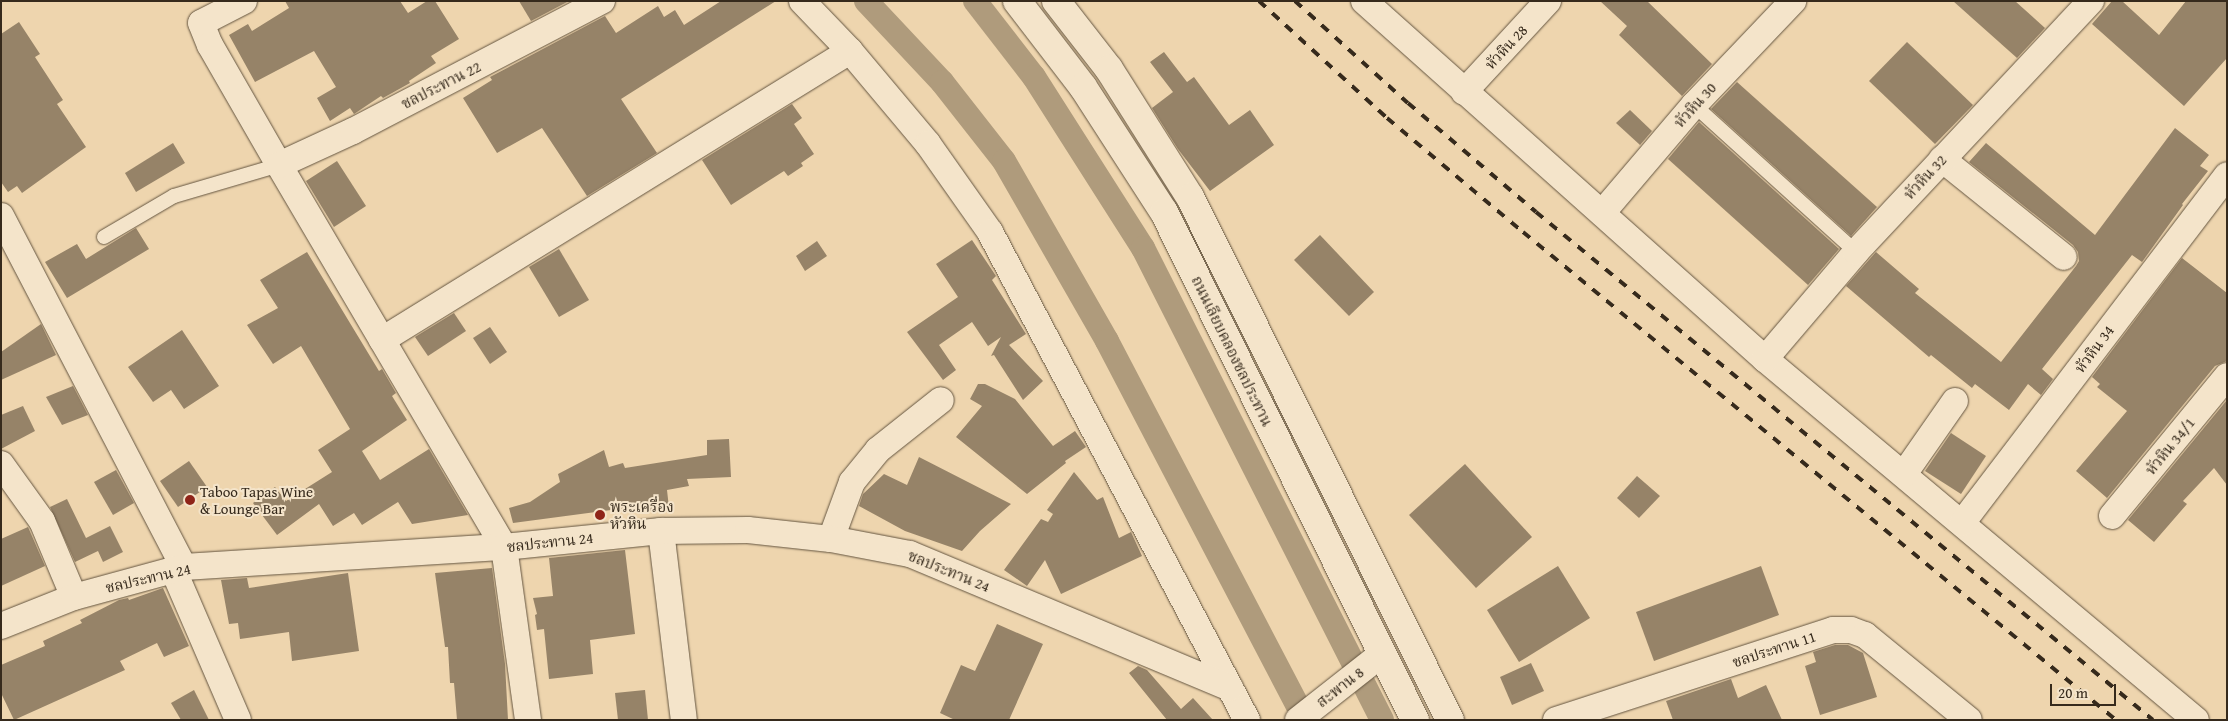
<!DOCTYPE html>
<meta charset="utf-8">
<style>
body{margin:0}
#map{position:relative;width:2228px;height:721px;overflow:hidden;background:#eed5ae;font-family:"Gentium Book Plus","Noto Serif Thai",serif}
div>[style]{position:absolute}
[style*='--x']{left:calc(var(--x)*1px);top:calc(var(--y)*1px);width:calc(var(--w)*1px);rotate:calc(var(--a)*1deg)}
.canal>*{height:24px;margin:-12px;padding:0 12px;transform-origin:12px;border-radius:12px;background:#af9b7c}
.building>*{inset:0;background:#968368}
.roads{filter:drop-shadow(0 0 1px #645540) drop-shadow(0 0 1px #645540)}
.lane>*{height:14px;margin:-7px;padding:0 7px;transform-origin:7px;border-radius:7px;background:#f4e4ca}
.street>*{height:26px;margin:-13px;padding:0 13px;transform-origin:13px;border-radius:13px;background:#f4e4ca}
.secondary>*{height:28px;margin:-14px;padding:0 14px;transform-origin:14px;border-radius:14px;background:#f4e4ca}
.rail>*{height:4px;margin-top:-2px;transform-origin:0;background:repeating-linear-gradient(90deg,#362a1c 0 9px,transparent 0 18px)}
.dots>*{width:14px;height:14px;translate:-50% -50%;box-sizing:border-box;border:2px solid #f4e4ca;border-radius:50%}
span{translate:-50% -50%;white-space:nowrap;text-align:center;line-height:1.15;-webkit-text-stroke:4px #f4e4ca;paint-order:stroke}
.street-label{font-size:15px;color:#362a1c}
.poi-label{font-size:15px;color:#362a1c}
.left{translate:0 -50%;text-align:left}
.frame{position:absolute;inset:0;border:2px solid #362a1c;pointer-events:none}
.scale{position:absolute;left:2050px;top:684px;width:66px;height:22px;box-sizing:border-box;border:2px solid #362a1c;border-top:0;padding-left:6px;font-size:15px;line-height:18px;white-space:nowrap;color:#362a1c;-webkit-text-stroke:4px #f4e4ca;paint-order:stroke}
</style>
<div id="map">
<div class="canal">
<div style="--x:866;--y:1;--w:111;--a:46.8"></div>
<div style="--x:942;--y:82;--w:100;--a:51.9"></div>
<div style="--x:1004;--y:161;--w:207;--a:60.2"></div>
<div style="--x:1107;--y:341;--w:428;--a:62.4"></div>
<div style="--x:975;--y:1;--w:96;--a:52.2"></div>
<div style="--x:1034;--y:77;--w:203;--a:57.5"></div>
<div style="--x:1143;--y:248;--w:529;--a:63.14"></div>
</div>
<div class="building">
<div style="clip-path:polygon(285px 1px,400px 1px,408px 13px,427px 1px,435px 1px,459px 39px,431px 56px,436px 63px,409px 81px,410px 83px,383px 98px,381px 96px,354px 114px,350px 108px,330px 121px,317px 98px,336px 87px,314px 51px,255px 82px,229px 35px,248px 24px,252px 31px,289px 8px)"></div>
<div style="clip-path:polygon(519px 1px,569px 1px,531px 21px)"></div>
<div style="clip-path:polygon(721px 1px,776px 1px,621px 99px,657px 153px,587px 196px,542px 128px,497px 153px,463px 98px,492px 80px,490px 77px,605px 16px,616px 33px,658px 6px,664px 17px,675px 10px,684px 25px)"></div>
<div style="clip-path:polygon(1600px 1px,1647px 1px,1712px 64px,1682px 96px,1619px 35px,1627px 26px)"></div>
<div style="clip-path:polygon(1953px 1px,2015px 1px,2045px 28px,2017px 58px)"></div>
<div style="clip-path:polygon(2112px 1px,2122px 1px,2159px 35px,2186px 1px,2227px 1px,2227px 58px,2184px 106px,2092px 24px)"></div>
<div style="clip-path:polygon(19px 22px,40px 54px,35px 57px,63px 100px,57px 104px,86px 147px,22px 193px,17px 186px,8px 192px,1px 182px,1px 34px)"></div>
<div style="clip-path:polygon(1907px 42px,1973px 105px,1935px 144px,1869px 81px)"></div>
<div style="clip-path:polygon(1164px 52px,1187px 82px,1194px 77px,1229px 125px,1250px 110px,1274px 145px,1210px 191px,1178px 149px,1152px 108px,1173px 92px,1150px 62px)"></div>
<div style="clip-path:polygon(1737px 82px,1877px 207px,1851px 236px,1711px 109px)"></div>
<div style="clip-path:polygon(792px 104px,802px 118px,794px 124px,814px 154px,801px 163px,803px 166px,788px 176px,784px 171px,731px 205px,702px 160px)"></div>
<div style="clip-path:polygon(1630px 110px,1652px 131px,1640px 145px,1616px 123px)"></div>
<div style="clip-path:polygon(1699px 122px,1839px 249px,1808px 285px,1668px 159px)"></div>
<div style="clip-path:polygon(2175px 128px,2209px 155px,2200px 166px,2208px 171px,2182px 204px,2183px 205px,2142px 262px,2132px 255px,2042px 369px,2053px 379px,2041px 395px,2028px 384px,2009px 410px,1975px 384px,1972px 388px,1931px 355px,1929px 357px,1846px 286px,1876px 252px,1919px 289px,1915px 293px,2001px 362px,2076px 266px,2079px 261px,2078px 252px,2073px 245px,1969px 162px,1986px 143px,2095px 235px)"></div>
<div style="clip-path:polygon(173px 143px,185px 163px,136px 192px,125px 173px)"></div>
<div style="clip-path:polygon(337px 161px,366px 206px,334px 227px,306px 181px)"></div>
<div style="clip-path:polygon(136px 228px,149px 249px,67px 298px,45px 262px,77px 244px,86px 259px)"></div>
<div style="clip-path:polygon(1320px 235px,1374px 292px,1349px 316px,1294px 260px)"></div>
<div style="clip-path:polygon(972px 240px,996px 276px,992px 280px,1026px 334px,1009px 345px,1043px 381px,1023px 400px,994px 355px,991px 356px,1001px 337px,988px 346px,972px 322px,939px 345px,956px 370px,943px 380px,907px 332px,958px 297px,936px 264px)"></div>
<div style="clip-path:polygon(817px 241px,827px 256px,805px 271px,796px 256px)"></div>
<div style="clip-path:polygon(559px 249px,589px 300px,559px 317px,529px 267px)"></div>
<div style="clip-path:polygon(307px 252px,379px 371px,382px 369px,396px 393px,392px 396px,407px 420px,362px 451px,380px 480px,429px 449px,468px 515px,412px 524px,398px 502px,362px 525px,354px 513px,333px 526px,319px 504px,277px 535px,253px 503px,275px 487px,286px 501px,332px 472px,318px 450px,350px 429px,301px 346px,273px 364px,247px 325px,278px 308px,260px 280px)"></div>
<div style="clip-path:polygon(2182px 258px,2227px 293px,2227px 361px,2215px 366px,2107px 498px,2076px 471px,2127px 411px,2097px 387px,2100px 384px,2092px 377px)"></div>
<div style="clip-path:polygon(454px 313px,466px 331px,428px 356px,415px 337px)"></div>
<div style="clip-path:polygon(41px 324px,56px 355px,1px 380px,1px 352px)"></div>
<div style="clip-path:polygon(490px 327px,507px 352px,490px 364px,473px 338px)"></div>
<div style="clip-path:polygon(182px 330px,219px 386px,184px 409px,171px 390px,153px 402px,128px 367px)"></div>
<div style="clip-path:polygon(978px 384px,985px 384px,1015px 399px,1053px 446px,1075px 431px,1086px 447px,1065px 461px,1066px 463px,1027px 494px,956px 437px,982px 406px,970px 399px)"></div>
<div style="clip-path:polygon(73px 386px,88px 415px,62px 425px,46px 397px)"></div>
<div style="clip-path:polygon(2227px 400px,2227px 485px,2214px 468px,2183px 501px,2187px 504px,2154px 542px,2128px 520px)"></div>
<div style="clip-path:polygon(23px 406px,35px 431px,1px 449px,1px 415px)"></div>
<div style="clip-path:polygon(1951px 433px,1986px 456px,1961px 494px,1925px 471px)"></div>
<div style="clip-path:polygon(729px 439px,731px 477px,687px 479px,689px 486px,667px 490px,669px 508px,642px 512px,641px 506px,513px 523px,509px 508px,530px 502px,560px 482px,558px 474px,604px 450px,609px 467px,623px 463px,625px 468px,707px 455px,707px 440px)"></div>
<div style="clip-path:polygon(919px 457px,1011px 504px,980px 531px,962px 551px,905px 531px,859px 506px,863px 494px,884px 474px,907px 485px)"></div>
<div style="clip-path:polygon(189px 461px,207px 487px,178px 507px,160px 481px)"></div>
<div style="clip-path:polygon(1465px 464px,1532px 537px,1476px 588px,1409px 515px)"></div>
<div style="clip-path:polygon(116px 470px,134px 503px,113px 515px,94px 482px)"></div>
<div style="clip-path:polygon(1074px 472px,1097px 500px,1103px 497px,1119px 538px,1131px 532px,1142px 556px,1061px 594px,1045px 560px,1027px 586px,1004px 570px,1041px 519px,1048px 522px,1053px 514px,1047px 510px)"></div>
<div style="clip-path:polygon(1637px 476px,1660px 496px,1639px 518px,1617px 498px)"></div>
<div style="clip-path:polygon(67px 499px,86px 538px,110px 526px,123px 552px,103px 562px,98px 551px,75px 562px,50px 507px)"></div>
<div style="clip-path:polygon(28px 527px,45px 566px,1px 586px,1px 539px)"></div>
<div style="clip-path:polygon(625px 550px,635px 634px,590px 640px,593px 674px,549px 679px,544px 629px,537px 630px,535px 615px,537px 614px,533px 598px,553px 596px,549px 558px)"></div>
<div style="clip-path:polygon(1558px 566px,1590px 618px,1519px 662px,1487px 610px)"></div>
<div style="clip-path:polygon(1761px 566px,1779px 615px,1654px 661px,1636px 612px)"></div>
<div style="clip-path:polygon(492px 568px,505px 664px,508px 720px,457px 720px,454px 683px,450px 683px,448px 647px,445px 647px,435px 573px)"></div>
<div style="clip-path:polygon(348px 573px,359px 651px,292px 661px,289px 632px,240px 639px,238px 623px,229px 624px,221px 580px,247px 578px,249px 588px)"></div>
<div style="clip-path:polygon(163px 588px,189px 646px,164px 657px,157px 643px,120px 661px,125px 670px,14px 720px,1px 693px,1px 665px,45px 646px,43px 641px,82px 623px,80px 620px,119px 600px,128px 598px,129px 600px)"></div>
<div style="clip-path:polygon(997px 624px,1043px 644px,1009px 720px,955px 720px,940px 713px,961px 665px,975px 671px)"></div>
<div style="clip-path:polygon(1835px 645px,1848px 645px,1863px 653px,1877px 697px,1820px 715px,1805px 666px,1816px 662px,1813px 652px)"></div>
<div style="clip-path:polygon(1531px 663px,1544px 691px,1512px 705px,1500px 677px)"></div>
<div style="clip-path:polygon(1138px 666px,1147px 670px,1181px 709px,1193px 698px,1213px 720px,1167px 720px,1129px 673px)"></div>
<div style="clip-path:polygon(1731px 679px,1738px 698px,1766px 685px,1782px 720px,1673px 720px,1666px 701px)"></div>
<div style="clip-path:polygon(194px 690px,209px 720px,181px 720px,171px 703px)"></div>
<div style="clip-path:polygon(645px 690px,648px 720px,618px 720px,615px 693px)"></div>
</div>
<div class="roads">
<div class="lane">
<div style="--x:1694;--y:105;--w:219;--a:42.2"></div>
<div style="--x:104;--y:237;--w:81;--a:-30.4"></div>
<div style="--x:174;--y:196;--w:109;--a:-16.4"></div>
</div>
<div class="street">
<div style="--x:244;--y:1;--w:48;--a:152.9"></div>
<div style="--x:201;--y:23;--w:24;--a:68"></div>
<div style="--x:210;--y:45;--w:138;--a:60.1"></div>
<div style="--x:279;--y:165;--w:443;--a:59.5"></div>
<div style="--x:504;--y:547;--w:175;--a:82.1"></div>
<div style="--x:802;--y:1;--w:69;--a:46.2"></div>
<div style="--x:850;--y:51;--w:121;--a:50"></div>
<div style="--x:928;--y:144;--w:108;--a:54.8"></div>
<div style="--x:990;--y:232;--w:552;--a:62.23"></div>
<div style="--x:1364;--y:1;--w:538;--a:41.76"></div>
<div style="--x:1765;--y:359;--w:562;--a:39.95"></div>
<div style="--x:1464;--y:92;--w:124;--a:-47.3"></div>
<div style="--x:1942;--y:159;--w:156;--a:38.8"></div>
<div style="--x:279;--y:165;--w:81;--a:-24.7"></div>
<div style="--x:353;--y:131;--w:281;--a:-27.6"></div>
<div style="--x:1602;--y:213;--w:142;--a:-49.6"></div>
<div style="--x:1694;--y:105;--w:144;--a:-46.4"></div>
<div style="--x:1;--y:216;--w:396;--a:62.5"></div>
<div style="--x:382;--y:340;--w:550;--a:-31.7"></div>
<div style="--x:1765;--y:359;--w:140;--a:-49.6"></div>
<div style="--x:1856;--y:252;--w:344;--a:-46.9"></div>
<div style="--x:1;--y:464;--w:70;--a:54.3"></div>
<div style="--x:42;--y:521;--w:82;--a:67.2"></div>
<div style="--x:1904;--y:474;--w:89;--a:-55.1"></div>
<div style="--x:2112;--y:516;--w:181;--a:-50.6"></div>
<div style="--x:1962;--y:523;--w:437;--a:-52.7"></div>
<div style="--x:661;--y:531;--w:190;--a:83.1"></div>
<div style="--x:831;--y:539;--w:61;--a:-69.8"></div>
<div style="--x:852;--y:482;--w:41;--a:-50.9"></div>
<div style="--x:878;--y:450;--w:80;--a:-38.4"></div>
<div style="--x:173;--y:569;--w:164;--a:66.7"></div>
<div style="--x:1;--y:626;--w:79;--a:-21.7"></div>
<div style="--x:74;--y:597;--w:114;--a:-15.3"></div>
<div style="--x:184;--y:567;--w:321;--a:-3.6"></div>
<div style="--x:504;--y:547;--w:158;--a:-5.8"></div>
<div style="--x:661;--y:531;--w:87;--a:-0.7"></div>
<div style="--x:748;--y:530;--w:83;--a:6.2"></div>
<div style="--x:831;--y:539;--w:80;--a:10.8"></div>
<div style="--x:910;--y:554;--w:347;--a:22.7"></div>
<div style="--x:1298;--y:720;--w:107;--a:-38.2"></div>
<div style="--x:1556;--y:720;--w:291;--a:-18"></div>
<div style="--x:1833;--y:630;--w:18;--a:0"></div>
<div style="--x:1851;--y:630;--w:15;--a:20"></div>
<div style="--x:1865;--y:635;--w:134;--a:39.3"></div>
</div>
<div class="secondary">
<div style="--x:1017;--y:1;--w:108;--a:52.5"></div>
<div style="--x:1083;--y:87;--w:149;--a:57.1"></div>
<div style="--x:1164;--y:212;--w:567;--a:63.71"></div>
<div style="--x:1056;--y:1;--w:86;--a:52.1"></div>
<div style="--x:1109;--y:69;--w:151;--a:57.7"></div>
<div style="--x:1190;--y:197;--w:584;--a:63.57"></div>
</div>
</div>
<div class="rail">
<div style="--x:1259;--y:1;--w:173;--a:42.4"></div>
<div style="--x:1387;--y:118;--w:177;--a:40"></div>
<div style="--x:1523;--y:232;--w:768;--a:39.45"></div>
<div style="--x:1295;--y:1;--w:152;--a:42.1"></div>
<div style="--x:1408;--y:103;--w:168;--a:40.4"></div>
<div style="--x:1536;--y:212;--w:799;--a:39.47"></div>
</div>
<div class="dots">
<div style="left:190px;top:500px;background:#8f2418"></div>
<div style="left:600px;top:515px;background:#8f2418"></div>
</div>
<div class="street-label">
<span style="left:1506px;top:47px;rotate:-47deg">หัวหิน 28</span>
<span style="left:441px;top:85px;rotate:-27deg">ชลประทาน 22</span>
<span style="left:1695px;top:105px;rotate:-48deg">หัวหิน 30</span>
<span style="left:1925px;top:177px;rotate:-47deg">หัวหิน 32</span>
<span style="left:2094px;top:349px;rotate:-53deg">หัวหิน 34</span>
<span style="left:1232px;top:351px;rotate:64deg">ถนนเลียบคลองชลประทาน</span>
<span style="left:2170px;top:446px;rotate:-51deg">หัวหิน 34/1</span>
<span style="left:550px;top:542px;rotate:-6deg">ชลประทาน 24</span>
<span style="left:949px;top:571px;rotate:22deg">ชลประทาน 24</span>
<span style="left:148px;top:578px;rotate:-13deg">ชลประทาน 24</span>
<span style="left:1774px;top:649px;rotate:-18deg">ชลประทาน 11</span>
<span style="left:1340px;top:687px;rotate:-38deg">สะพาน 8</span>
</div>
<div class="poi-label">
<span class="left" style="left:200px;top:500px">Taboo Tapas Wine<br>&amp; Lounge Bar</span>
<span class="left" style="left:610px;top:515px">พระเครื่อง<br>หัวหิน</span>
</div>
<div class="frame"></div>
<div class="scale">20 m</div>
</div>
